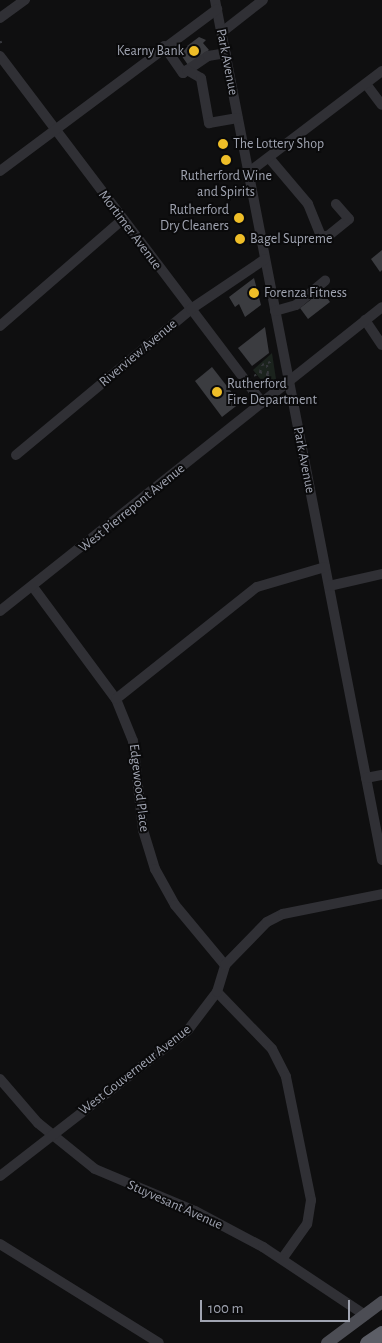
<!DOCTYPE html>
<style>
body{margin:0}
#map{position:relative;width:382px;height:1343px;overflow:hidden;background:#0f0f10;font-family:"Alegreya Sans",sans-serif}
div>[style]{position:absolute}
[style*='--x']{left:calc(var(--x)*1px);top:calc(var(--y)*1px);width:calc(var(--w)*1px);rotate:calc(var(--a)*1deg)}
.green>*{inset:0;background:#1b231d}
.building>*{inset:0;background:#3b3c40}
.path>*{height:2px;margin-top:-1px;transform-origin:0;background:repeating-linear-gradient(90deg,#36373c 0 2.5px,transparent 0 6.5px)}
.minor>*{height:10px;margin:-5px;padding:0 5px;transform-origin:5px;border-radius:5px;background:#303035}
.major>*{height:12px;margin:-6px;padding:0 6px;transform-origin:6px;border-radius:6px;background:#4c4d54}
.highway>*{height:15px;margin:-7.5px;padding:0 7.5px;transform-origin:7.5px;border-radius:7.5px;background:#5c5e66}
.dots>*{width:14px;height:14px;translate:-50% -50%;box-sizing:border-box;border:2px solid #0a0a0b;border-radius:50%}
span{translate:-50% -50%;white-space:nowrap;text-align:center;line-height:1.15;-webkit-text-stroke:4px #0a0a0b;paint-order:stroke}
.poi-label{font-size:14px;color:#a0a4b1}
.right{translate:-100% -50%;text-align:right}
.left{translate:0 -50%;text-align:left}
.street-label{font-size:14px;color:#a0a4b1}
.scale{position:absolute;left:200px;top:1300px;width:150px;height:22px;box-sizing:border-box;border:2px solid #a0a4b1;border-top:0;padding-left:6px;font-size:15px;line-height:18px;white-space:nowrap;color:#a0a4b1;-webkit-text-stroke:4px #0a0a0b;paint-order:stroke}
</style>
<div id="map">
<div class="green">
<div style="clip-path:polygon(272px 353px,276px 379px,266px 386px,253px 370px)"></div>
</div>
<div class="building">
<div style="clip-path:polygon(199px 37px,206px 40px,203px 43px,209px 50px,188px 65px,179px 52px)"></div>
<div style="clip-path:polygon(382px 250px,382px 270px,380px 272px,371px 259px)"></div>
<div style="clip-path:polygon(254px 278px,261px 305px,245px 317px,239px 304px,235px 307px,229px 297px)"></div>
<div style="clip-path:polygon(322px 291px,330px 302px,308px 319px,300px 308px)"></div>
<div style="clip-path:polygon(265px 327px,269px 353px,252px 366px,238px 348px)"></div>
<div style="clip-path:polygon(212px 367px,240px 403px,222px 417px,195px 381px)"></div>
</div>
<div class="path">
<div style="--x:0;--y:41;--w:6;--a:51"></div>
<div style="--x:267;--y:365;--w:10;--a:84"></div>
<div style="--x:260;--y:372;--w:7;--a:-74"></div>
<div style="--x:262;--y:365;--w:12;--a:-20"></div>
<div style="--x:254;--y:376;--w:7;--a:-34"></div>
<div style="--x:260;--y:372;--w:9;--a:21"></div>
<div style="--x:268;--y:375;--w:8;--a:76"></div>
</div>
<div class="minor">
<div style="--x:215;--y:0;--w:876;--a:79.01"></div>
<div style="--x:0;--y:18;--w:31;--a:-36"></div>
<div style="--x:222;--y:32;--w:52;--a:-38"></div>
<div style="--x:164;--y:46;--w:33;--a:55"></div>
<div style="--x:183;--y:73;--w:30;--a:-34"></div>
<div style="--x:208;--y:56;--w:18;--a:-9"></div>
<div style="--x:0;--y:56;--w:435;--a:52.9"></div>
<div style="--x:187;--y:70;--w:16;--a:30"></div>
<div style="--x:201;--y:78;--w:46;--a:79.9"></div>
<div style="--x:209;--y:123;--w:29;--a:-10"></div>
<div style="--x:366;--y:84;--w:26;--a:53"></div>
<div style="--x:270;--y:159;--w:59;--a:49.8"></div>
<div style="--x:308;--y:204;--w:35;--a:68"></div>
<div style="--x:321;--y:236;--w:7;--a:0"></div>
<div style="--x:328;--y:236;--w:27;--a:-39"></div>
<div style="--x:349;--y:219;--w:20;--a:-131"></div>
<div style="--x:0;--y:171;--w:271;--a:-36.7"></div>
<div style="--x:249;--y:172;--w:167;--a:-37.2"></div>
<div style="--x:275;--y:311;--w:22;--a:-16"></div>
<div style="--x:296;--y:305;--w:38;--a:-40"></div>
<div style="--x:365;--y:320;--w:30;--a:56"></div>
<div style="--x:0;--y:326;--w:162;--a:-41"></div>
<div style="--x:16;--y:455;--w:228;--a:-39.8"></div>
<div style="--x:191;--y:309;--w:89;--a:-34"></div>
<div style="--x:329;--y:586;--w:54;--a:-12.8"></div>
<div style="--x:33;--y:587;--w:139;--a:53.5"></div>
<div style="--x:116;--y:699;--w:45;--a:68"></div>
<div style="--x:133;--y:741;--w:90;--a:83.6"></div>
<div style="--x:143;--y:830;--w:41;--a:72.9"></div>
<div style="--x:155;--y:869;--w:41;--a:60.9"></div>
<div style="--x:175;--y:905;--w:78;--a:50.2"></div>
<div style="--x:0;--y:611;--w:488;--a:-38.5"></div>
<div style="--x:116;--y:699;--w:180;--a:-38.5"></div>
<div style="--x:257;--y:587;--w:71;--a:-16.4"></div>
<div style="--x:366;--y:778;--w:16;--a:-11"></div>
<div style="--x:217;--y:992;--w:79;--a:46"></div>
<div style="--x:272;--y:1049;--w:31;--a:63"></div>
<div style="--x:286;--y:1077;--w:126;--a:78.5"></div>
<div style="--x:311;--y:1200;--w:24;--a:99"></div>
<div style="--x:307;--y:1224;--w:43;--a:125.5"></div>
<div style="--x:0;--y:1079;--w:58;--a:49.2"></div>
<div style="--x:38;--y:1123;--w:73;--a:38.9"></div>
<div style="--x:95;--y:1169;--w:108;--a:22.8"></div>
<div style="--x:195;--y:1211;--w:77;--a:27.9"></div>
<div style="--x:263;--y:1247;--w:123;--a:33.7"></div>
<div style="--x:0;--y:1176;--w:238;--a:-37.8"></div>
<div style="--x:188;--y:1030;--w:48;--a:-52.7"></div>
<div style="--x:217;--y:992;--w:28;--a:-73"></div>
<div style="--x:225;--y:965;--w:60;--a:-45.7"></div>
<div style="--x:267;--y:922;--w:18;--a:-27"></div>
<div style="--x:283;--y:914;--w:101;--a:-11.4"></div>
<div style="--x:0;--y:1244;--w:187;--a:31.9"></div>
</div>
<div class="major">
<div style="--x:327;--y:1343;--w:69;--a:-36.7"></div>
</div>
<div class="highway">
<div style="--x:367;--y:1343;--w:18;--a:-34"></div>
</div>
<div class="dots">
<div style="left:194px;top:51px;background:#efbe28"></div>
<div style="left:223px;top:144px;background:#efbe28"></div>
<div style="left:226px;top:160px;background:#efbe28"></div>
<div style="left:239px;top:218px;background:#efbe28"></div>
<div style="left:240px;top:239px;background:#efbe28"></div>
<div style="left:254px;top:293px;background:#efbe28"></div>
<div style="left:217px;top:392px;background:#efbe28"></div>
</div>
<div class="poi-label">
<span class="right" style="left:184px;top:51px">Kearny Bank</span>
<span class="left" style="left:233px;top:144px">The Lottery Shop</span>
<span style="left:226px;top:184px">Rutherford Wine<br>and Spirits</span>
<span class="right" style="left:229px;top:218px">Rutherford<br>Dry Cleaners</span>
<span class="left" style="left:250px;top:239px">Bagel Supreme</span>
<span class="left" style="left:264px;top:293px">Forenza Fitness</span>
<span class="left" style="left:227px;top:392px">Rutherford<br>Fire Department</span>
</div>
<div class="street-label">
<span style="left:227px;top:62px;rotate:79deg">Park Avenue</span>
<span style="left:130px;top:230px;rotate:53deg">Mortimer Avenue</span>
<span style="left:138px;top:353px;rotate:-40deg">Riverview Avenue</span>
<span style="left:304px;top:460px;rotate:79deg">Park Avenue</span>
<span style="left:132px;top:508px;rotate:-39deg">West Pierrepont Avenue</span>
<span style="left:139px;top:788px;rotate:83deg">Edgewood Place</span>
<span style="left:135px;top:1070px;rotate:-38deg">West Gouverneur Avenue</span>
<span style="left:175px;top:1205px;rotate:24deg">Stuyvesant Avenue</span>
</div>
<div class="scale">100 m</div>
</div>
